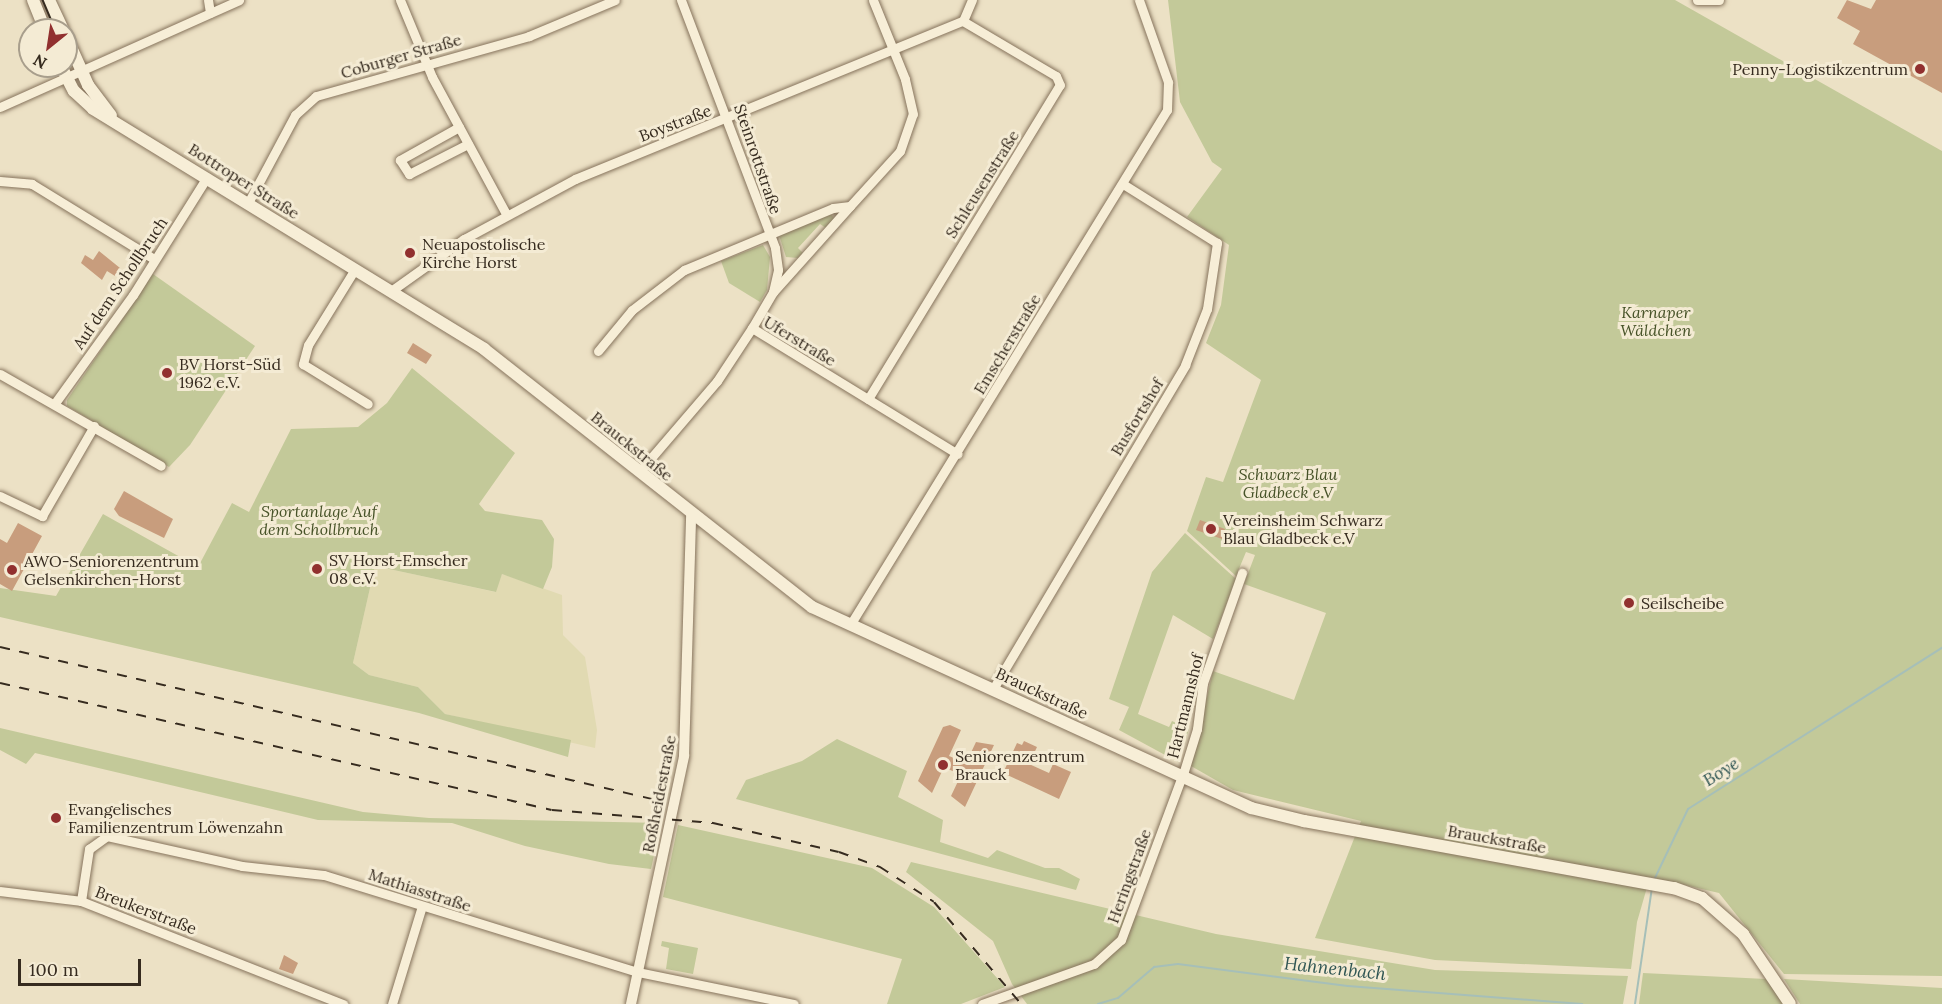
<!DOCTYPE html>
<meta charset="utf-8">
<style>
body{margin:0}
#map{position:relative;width:1942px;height:1004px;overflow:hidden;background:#ece1c5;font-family:Lora,serif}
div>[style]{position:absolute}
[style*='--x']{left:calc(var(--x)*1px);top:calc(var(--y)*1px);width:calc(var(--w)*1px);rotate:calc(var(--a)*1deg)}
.farmland>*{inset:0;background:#e1dab2}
.green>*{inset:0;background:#c3c999}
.stream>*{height:2px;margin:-1px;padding:0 1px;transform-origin:1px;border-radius:1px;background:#a6bfb8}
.building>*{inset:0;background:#c89d7d}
.roads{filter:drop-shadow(0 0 2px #86735c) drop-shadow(0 0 2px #86735c)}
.minor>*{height:9px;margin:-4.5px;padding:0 4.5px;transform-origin:4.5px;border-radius:4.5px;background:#f7eed7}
.tertiary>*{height:10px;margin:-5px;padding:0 5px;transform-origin:5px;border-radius:5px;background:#f7eed7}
.secondary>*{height:12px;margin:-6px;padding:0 6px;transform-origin:6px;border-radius:6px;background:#f7eed7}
.tram>*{height:1.5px;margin:-0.75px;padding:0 0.75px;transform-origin:0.75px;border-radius:0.75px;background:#362b1f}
.rail>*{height:2px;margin-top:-1px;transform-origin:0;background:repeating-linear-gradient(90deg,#362b1f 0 10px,transparent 0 20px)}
.dots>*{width:16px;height:16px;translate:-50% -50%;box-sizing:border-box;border:3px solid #f4ebd4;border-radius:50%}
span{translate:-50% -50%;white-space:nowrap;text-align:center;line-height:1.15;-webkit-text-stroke:6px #f4ebd4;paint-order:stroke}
.street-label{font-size:16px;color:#362b1f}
.poi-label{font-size:16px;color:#362b1f}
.right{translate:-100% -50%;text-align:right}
.left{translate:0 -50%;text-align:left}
.park-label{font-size:16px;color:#465227;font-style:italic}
.water-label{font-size:18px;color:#2f5553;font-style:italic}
.north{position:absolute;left:18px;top:18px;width:60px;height:60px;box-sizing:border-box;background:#f4ebd4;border:2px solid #a89e8c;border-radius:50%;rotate:210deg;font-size:16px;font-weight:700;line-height:24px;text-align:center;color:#362b1f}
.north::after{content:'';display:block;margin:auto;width:21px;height:27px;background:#91302f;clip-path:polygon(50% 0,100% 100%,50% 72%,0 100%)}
.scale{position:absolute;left:18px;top:959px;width:123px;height:27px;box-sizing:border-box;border:3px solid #362b1f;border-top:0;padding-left:8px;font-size:18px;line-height:21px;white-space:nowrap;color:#362b1f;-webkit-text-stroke:4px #f4ebd4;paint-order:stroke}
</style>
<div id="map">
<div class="farmland">
<div style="clip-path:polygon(375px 566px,495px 592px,502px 574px,562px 595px,563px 635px,585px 657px,597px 730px,595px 748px,445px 714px,418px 687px,369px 675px,353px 663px)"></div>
</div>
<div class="green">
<div style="clip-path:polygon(1168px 0,1675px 0,1942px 151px,1942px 976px,1784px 974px,1719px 893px,1650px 877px,1637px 922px,1631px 969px,1435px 960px,1315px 938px,1361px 821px,1233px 790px,1191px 766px,1213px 671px,1294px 700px,1326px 613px,1244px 584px,1255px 555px,1246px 552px,1236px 576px,1187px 531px,1206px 477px,1223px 482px,1261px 380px,1206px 343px,1221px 305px,1229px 245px,1187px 217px,1222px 169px,1212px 162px,1180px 102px)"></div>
<div style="clip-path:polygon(830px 213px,834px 218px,826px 228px,820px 224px,798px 248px,803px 253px,798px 258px,786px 257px,779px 235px)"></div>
<div style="clip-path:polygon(763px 245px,770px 257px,767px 290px,760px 302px,729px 283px,721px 261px)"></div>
<div style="clip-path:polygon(153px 274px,255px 346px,190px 445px,169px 467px,67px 406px,67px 400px)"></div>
<div style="clip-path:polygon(412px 368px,515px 453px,479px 504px,485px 511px,542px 520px,554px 539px,552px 567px,543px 589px,502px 574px,496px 592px,375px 566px,353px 663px,369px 675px,418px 687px,445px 714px,571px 740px,568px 757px,419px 713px,0 617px,0 588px,56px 596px,103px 514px,198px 567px,232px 503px,249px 512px,291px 429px,358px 427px,387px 403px)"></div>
<div style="clip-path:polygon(1185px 533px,1236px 579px,1213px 639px,1173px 615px,1138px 714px,1169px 727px,1172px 721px,1189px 729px,1178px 762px,1119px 730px,1129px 707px,1109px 699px,1152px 572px)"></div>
<div style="clip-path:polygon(0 728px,363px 812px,429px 818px,661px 823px,651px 869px,609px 864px,525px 846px,452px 823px,318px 820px,35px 753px,26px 764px,0 750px)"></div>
<div style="clip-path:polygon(837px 739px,907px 771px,898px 797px,943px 820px,940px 842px,988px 858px,997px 850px,1045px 868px,1059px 868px,1080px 879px,1076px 890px,736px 799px,746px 780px,802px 761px)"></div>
<div style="clip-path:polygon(678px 825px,872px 868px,934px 907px,1005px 987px,961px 1004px,887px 1004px,902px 959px,663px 897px)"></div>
<div style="clip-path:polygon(911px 862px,1216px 934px,1435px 970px,1628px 976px,1623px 1004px,1027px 1004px,1012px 984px,993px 941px,906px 872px)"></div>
<div style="clip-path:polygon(662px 941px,698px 948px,693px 974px,666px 969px,669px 948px,661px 946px)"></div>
<div style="clip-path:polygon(1643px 973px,1766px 979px,1783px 1004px,1639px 1004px)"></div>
<div style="clip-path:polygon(1784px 979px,1942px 988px,1942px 1004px,1800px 1004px)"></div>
</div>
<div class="stream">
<div style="--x:1654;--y:880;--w:79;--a:-64.4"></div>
<div style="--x:1688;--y:809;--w:301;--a:-32.4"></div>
<div style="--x:1098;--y:1004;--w:21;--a:-17"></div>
<div style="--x:1118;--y:998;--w:48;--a:-40.7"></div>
<div style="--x:1154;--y:967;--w:24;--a:-7"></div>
<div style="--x:1178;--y:964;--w:171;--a:7.4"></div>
<div style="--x:1348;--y:986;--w:235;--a:4.4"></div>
<div style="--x:1635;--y:1004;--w:117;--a:-81.7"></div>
</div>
<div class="building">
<div style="clip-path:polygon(1847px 0,1871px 9px,1876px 0,1942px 0,1942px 93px,1853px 44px,1860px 31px,1837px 18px)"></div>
<div style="clip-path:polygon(99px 251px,120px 268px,115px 276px,107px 271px,102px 280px,81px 263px,85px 255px,93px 260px)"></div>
<div style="clip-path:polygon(413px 343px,432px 355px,426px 364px,407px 353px)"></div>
<div style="clip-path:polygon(124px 491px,173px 519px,164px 538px,119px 516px,114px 509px)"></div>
<div style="clip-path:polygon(1200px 520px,1225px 529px,1222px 539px,1196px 530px)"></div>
<div style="clip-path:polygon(18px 523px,42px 536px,12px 591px,0 584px,0 539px,7px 543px)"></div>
<div style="clip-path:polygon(950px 725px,961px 730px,949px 756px,966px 763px,976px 742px,994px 745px,965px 807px,951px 796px,961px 775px,944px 767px,932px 793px,918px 781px,943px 727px)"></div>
<div style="clip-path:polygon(1024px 741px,1037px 747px,1029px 764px,1049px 773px,1053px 764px,1071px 772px,1059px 799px,1003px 773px,1017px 743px,1022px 745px)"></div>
<div style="clip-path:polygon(284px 955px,298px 963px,293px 974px,279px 969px)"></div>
</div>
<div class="roads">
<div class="minor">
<div style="--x:208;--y:0;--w:13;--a:81"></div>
<div style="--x:400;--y:0;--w:83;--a:67.4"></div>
<div style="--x:432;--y:77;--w:156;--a:61.6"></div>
<div style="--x:681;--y:0;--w:265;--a:69.2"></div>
<div style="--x:775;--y:248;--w:22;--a:82"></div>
<div style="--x:778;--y:270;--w:23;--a:103"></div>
<div style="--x:773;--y:292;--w:42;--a:120.3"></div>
<div style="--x:1697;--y:0;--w:22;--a:0"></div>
<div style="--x:0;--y:107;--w:262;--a:-24.1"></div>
<div style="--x:459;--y:127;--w:68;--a:150.8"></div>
<div style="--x:400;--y:160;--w:17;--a:57"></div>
<div style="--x:409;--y:174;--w:66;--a:-27"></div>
<div style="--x:0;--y:181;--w:32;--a:5"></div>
<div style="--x:32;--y:184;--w:143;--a:31.6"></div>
<div style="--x:248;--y:203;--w:100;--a:-61.9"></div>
<div style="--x:295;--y:115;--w:28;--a:-42"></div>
<div style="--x:316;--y:96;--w:221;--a:-15.7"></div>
<div style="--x:529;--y:36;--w:93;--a:-22.7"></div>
<div style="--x:850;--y:206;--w:74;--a:-47.7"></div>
<div style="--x:900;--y:151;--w:39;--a:-71"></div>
<div style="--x:913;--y:114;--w:36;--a:-103"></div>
<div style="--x:905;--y:79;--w:85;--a:-112.1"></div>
<div style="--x:355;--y:269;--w:89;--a:121.7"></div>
<div style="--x:308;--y:345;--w:20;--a:105"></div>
<div style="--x:303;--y:364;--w:76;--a:31.6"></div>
<div style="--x:391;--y:291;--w:90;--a:-35.5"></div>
<div style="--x:464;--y:239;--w:126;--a:-28.4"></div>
<div style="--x:575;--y:179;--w:419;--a:-22.2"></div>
<div style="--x:963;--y:21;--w:23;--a:-67"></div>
<div style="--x:598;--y:351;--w:53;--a:-50.3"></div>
<div style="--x:632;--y:310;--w:66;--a:-37.6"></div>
<div style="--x:684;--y:270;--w:161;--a:-22.6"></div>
<div style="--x:833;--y:208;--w:17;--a:-7"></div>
<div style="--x:850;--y:206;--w:115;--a:131.8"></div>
<div style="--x:0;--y:374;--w:185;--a:29.7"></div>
<div style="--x:868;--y:399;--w:368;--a:-58.6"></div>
<div style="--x:1060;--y:85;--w:10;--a:-114"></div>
<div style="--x:1056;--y:76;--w:108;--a:-149.4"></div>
<div style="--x:55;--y:403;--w:133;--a:-54.2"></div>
<div style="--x:133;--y:295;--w:139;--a:-57.9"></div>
<div style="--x:639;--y:472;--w:120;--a:-49.4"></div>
<div style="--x:717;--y:381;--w:64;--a:-56.6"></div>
<div style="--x:752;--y:328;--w:241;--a:31.5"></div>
<div style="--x:0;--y:496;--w:47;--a:25.5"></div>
<div style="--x:42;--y:516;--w:104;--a:-60"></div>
<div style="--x:850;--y:625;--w:605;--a:-58.39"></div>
<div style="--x:1167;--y:110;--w:28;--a:-88"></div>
<div style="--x:1168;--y:82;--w:87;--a:-109.5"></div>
<div style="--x:993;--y:689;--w:377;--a:-59.3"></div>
<div style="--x:1185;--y:365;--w:60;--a:-68.6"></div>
<div style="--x:1207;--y:309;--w:67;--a:-81.4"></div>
<div style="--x:1217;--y:243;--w:111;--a:-147.9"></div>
<div style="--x:0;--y:891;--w:82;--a:7"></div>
<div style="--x:81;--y:901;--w:282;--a:21.5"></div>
<div style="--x:81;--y:901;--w:53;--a:-81.3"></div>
<div style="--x:89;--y:849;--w:22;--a:-36"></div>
<div style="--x:107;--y:836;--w:138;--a:12.5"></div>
<div style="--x:242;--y:866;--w:82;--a:6.3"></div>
<div style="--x:324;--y:875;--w:329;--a:17.2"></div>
<div style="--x:638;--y:972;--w:159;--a:11.6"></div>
<div style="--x:392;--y:1004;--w:102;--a:-73"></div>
<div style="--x:982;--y:1004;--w:119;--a:-19.7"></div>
<div style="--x:1094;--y:964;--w:36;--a:-42"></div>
<div style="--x:1121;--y:940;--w:180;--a:-69.6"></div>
<div style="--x:1184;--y:771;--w:44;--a:-72.8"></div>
<div style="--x:1197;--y:729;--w:46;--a:-82.6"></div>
<div style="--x:1203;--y:683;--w:117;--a:-70.5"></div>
</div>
<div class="tertiary">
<div style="--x:631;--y:1004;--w:254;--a:-77.9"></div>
<div style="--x:684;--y:756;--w:241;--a:-88.3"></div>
</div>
<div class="secondary">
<div style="--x:33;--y:0;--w:32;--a:68"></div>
<div style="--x:49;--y:0;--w:33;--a:65"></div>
<div style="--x:66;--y:36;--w:54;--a:65.8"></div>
<div style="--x:88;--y:85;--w:38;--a:53"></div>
<div style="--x:61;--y:66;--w:28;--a:63"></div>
<div style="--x:74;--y:91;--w:26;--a:43"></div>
<div style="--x:93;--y:109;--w:459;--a:31.5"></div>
<div style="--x:484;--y:349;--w:417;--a:38.2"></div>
<div style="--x:812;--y:607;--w:483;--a:24.6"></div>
<div style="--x:1251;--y:808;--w:55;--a:13.8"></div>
<div style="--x:1304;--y:821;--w:376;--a:10.3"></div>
<div style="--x:1674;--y:888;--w:30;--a:20"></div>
<div style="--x:1702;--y:898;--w:55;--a:41.3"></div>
<div style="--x:1743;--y:934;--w:84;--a:56.1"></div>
</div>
</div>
<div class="tram">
<div style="--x:43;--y:0;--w:33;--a:67"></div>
<div style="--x:66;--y:53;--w:7;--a:63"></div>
</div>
<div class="rail">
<div style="--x:0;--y:647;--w:669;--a:13.12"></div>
<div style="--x:0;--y:683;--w:566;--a:12.96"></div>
<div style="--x:552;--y:810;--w:162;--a:4.6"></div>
<div style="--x:713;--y:823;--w:129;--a:13"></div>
<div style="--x:839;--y:852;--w:44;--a:20.1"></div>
<div style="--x:880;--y:867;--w:64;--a:32.9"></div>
<div style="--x:934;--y:902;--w:134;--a:49.5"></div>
</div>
<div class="dots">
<div style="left:1920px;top:69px;background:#91302f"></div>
<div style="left:410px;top:253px;background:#91302f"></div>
<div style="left:167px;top:373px;background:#91302f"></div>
<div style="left:1211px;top:529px;background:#91302f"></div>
<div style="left:317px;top:569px;background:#91302f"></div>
<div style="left:12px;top:570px;background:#91302f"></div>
<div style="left:1629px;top:603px;background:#91302f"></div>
<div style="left:943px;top:765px;background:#91302f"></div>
<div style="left:56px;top:818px;background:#91302f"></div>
</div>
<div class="street-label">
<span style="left:401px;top:56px;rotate:-16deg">Coburger Straße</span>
<span style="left:675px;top:123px;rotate:-21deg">Boystraße</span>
<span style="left:758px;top:159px;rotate:71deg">Steinrottstraße</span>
<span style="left:244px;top:181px;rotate:32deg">Bottroper Straße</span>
<span style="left:982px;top:184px;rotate:-58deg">Schleusenstraße</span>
<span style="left:120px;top:283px;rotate:-56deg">Auf dem Schollbruch</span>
<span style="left:800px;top:341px;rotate:31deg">Uferstraße</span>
<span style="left:1007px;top:344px;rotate:-59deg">Emscherstraße</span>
<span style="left:1137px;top:417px;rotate:-59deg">Busfortshof</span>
<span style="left:632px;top:446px;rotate:39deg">Brauckstraße</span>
<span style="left:1042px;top:693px;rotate:25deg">Brauckstraße</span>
<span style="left:1185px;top:706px;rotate:-76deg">Hartmannshof</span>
<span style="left:659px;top:794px;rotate:-79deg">Roßheidestraße</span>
<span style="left:1497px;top:839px;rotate:10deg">Brauckstraße</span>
<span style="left:1129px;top:876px;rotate:-70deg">Heringstraße</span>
<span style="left:420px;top:890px;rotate:18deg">Mathiasstraße</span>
<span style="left:146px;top:910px;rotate:21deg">Breukerstraße</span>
</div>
<div class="poi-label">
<span class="right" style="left:1908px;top:69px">Penny-Logistikzentrum</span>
<span class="left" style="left:422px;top:253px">Neuapostolische<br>Kirche Horst</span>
<span class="left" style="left:179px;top:373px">BV Horst-Süd<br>1962 e.V.</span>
<span class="left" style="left:1223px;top:529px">Vereinsheim Schwarz<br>Blau Gladbeck e.V</span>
<span class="left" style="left:329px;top:569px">SV Horst-Emscher<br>08 e.V.</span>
<span class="left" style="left:24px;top:570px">AWO-Seniorenzentrum<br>Gelsenkirchen-Horst</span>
<span class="left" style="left:1641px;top:603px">Seilscheibe</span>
<span class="left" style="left:955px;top:765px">Seniorenzentrum<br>Brauck</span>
<span class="left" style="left:68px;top:818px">Evangelisches<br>Familienzentrum Löwenzahn</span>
</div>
<div class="park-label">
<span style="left:1656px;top:321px">Karnaper<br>Wäldchen</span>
<span style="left:1288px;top:483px">Schwarz Blau<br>Gladbeck e.V</span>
<span style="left:319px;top:520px">Sportanlage Auf<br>dem Schollbruch</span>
</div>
<div class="water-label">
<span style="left:1721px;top:772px;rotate:-32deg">Boye</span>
<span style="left:1335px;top:969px;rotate:6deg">Hahnenbach</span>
</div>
<div class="north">N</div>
<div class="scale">100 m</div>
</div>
